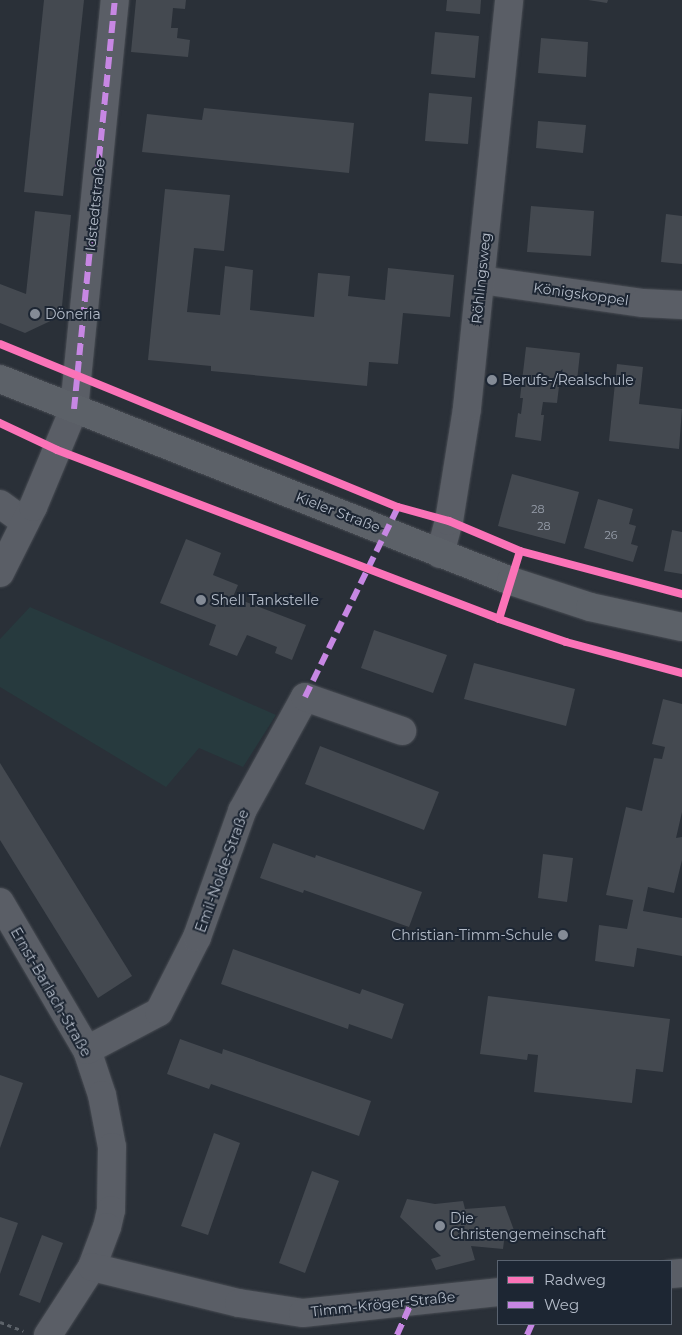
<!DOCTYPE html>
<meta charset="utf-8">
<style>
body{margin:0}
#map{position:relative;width:682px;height:1335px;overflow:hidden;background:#2a3038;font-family:Montserrat,sans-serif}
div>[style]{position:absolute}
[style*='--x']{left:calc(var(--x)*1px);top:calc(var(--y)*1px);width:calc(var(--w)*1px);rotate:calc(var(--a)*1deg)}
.green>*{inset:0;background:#273a3e}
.building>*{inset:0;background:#444950}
.path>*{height:3px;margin-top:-1.5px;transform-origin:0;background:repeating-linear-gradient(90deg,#5d636a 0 4px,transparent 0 8px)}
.roads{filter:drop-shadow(0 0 1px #484c53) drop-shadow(0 0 1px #484c53)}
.minor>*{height:28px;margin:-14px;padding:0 14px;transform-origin:14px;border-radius:14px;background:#5a5e66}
.major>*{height:28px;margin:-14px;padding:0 14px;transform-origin:14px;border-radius:14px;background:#5c6168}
.quiet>*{height:6px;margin-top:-3px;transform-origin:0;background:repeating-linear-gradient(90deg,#c787e3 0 12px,transparent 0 18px)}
.cycleway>*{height:8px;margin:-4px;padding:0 4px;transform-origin:4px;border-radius:4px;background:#fb73b8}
.dots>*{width:14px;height:14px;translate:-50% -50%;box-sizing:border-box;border:2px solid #1d2633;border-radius:50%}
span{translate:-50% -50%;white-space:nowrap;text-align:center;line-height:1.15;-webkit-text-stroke:4px #1d2633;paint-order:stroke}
.number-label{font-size:11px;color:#989fab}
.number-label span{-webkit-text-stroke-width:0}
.street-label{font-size:14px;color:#b4bcc9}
.poi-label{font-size:14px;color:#b4bcc9}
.left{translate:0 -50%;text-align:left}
.right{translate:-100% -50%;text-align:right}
.legend{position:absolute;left:497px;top:1260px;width:175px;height:65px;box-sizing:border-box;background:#1d2633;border:1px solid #59626f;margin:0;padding:6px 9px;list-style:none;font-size:15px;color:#b4bcc9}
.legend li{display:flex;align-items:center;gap:10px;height:25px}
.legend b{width:25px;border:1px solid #59626f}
</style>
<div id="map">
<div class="green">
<div style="clip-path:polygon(30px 607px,276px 715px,243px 767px,199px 748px,166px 787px,0 687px,0 639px)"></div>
</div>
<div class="building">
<div style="clip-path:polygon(44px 0,84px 0,63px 196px,24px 192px)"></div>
<div style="clip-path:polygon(136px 0,186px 0,185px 9px,173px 8px,171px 28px,178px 28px,177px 38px,190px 40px,188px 57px,131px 52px)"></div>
<div style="clip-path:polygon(447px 0,481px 0,480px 14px,446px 11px)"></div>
<div style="clip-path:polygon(588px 0,608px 0,607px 3px)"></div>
<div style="clip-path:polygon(435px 32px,479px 36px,475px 78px,431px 74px)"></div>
<div style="clip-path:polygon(541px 38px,588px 42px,586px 77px,538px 73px)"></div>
<div style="clip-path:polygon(429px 93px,472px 97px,468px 144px,425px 141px)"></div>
<div style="clip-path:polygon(204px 108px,354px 123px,349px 173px,142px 152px,147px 114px,202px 120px)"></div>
<div style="clip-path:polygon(538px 121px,586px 125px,583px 153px,536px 148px)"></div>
<div style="clip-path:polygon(165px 189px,230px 195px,224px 251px,194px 248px,187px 312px,220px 315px,225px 266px,253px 270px,250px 310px,314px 317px,318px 273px,350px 276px,348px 296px,385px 300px,388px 268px,454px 275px,450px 317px,403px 313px,398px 364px,369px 362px,367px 386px,211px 371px,211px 366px,148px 360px)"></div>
<div style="clip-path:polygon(531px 206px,594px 211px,591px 256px,527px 252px)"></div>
<div style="clip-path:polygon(35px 211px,71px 215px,61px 316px,25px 333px,0 323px,0 284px,26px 294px)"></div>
<div style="clip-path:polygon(666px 214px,682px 216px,682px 264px,661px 262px)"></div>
<div style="clip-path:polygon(526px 347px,580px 353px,577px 381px,560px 378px,557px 403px,543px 402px,541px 415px,544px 415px,541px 441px,515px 437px,518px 413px,521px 414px,523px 398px,520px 398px)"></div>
<div style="clip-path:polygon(617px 364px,643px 367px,639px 404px,682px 409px,679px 449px,609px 441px)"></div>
<div style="clip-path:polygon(512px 474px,579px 492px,565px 544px,498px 526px)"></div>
<div style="clip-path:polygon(598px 499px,633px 509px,629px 524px,636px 526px,631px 544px,638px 546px,633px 562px,584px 548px)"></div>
<div style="clip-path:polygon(672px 530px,682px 532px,682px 574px,664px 571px)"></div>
<div style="clip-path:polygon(186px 539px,221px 553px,213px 575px,238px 585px,233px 597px,306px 625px,292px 660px,275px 653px,277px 647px,247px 635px,237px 656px,209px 645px,216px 625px,160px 603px)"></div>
<div style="clip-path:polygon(374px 630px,447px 655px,433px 693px,361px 668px)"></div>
<div style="clip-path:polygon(474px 663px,575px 689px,566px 726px,464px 699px)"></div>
<div style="clip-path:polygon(663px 699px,682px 704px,682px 812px,676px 838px,682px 837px,682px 860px,674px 893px,648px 887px,643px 911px,682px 918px,682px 956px,637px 948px,634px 967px,595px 961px,599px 925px,627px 929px,633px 900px,606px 895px,626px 807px,642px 811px,654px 758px,662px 759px,665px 747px,652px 744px)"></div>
<div style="clip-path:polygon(320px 746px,439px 792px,424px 830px,305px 784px)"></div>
<div style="clip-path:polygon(0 763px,132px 976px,98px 998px,0 840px)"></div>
<div style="clip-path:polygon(273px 843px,315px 858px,316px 855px,422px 892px,409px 927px,304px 890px,303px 893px,260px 878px)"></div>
<div style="clip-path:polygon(543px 854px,573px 858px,567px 902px,538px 898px)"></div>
<div style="clip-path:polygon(233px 949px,360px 994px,362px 989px,404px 1004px,392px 1039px,349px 1024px,348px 1029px,221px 984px)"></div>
<div style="clip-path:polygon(488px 996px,670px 1019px,663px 1072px,636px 1069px,632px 1103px,534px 1092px,538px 1055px,528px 1054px,527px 1060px,480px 1054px)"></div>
<div style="clip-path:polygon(180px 1039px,222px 1054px,223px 1049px,371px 1101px,359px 1136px,211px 1084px,209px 1089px,167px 1074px)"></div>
<div style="clip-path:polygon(0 1075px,23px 1083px,0 1148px)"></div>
<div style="clip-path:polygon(214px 1133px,240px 1143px,208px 1235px,181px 1226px)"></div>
<div style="clip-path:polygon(312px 1171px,339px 1181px,305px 1273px,279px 1263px)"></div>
<div style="clip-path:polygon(407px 1199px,435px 1204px,463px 1201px,465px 1209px,505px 1206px,515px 1233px,505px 1233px,503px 1249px,471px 1246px,475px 1260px,436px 1270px,431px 1259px,441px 1256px,400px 1217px)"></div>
<div style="clip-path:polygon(0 1217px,18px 1223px,0 1274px)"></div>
<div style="clip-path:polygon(42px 1235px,63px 1243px,40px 1303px,19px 1295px)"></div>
</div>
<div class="path">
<div style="--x:0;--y:1322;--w:25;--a:21"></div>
</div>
<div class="roads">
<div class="minor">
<div style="--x:481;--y:280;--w:164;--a:8.1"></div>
<div style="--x:643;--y:303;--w:39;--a:3"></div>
<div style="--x:0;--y:504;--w:31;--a:36"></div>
<div style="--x:440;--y:554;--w:34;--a:-75"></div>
<div style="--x:449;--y:521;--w:114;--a:-80.9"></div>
<div style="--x:467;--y:408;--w:410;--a:-84.1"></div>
<div style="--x:0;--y:573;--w:74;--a:-63.4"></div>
<div style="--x:33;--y:507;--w:106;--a:-67.3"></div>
<div style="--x:74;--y:409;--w:411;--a:-84.3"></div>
<div style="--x:0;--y:902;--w:172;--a:59.6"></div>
<div style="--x:87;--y:1050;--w:47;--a:71.6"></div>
<div style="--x:102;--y:1095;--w:53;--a:79.1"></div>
<div style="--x:112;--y:1147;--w:63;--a:90.9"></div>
<div style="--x:111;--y:1210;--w:17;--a:103"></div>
<div style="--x:107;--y:1227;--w:43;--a:110.6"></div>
<div style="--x:92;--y:1267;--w:81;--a:122.9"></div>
<div style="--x:87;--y:1050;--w:81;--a:-27.8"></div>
<div style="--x:159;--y:1012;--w:84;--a:-63.1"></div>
<div style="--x:197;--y:937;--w:134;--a:-70.3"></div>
<div style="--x:242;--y:811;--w:130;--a:-61.1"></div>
<div style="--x:305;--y:697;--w:103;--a:19.3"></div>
<div style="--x:92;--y:1267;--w:151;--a:13.8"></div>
<div style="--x:239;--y:1303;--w:65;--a:8.9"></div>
<div style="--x:303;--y:1313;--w:196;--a:-6.1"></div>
<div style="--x:671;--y:1274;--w:11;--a:-5"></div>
</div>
<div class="major">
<div style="--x:0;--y:379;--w:549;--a:21.57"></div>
<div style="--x:511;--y:581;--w:83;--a:18.2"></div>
<div style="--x:590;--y:607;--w:94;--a:12.3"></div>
</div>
</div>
<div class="quiet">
<div style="--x:74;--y:409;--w:411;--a:-84.3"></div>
<div style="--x:305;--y:697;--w:212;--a:-63.9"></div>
<div style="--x:397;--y:1335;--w:37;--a:-66"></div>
<div style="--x:527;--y:1335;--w:12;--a:-66"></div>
</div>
<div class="cycleway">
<div style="--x:0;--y:344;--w:430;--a:22.3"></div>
<div style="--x:398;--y:507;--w:53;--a:15.4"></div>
<div style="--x:449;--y:521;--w:77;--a:22.9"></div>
<div style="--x:520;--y:551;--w:168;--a:14.9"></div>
<div style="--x:0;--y:423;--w:63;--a:25.3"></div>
<div style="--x:57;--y:450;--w:473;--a:20.9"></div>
<div style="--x:499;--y:619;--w:71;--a:18.9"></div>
<div style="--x:566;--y:642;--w:120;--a:15"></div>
<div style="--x:499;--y:619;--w:71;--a:-72.8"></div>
</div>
<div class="dots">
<div style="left:35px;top:314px;background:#848b96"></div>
<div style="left:492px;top:380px;background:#848b96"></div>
<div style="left:201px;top:600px;background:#848b96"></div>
<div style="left:563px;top:935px;background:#848b96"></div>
<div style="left:440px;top:1226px;background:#848b96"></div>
</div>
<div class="number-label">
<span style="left:538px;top:509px">28</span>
<span style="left:544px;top:526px">28</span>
<span style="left:611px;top:535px">26</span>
</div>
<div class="street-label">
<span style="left:95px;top:205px;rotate:-84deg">Idstedtstraße</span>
<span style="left:481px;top:278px;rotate:-84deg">Röhlingsweg</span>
<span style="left:581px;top:294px;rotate:8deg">Königskoppel</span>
<span style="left:338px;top:512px;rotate:21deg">Kieler Straße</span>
<span style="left:222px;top:871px;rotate:-70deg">Emil-Nolde-Straße</span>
<span style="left:51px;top:992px;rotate:60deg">Ernst-Barlach-Straße</span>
<span style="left:383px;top:1304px;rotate:-6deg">Timm-Kröger-Straße</span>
</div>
<div class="poi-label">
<span class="left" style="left:45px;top:314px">Döneria</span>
<span class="left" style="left:502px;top:380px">Berufs-/Realschule</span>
<span class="left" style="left:211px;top:600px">Shell Tankstelle</span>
<span class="right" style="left:553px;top:935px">Christian-Timm-Schule</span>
<span class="left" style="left:450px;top:1226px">Die<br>Christengemeinschaft</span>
</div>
<ul class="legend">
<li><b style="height:6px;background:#fb73b8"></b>Radweg</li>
<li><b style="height:6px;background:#c787e3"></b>Weg</li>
</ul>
</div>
